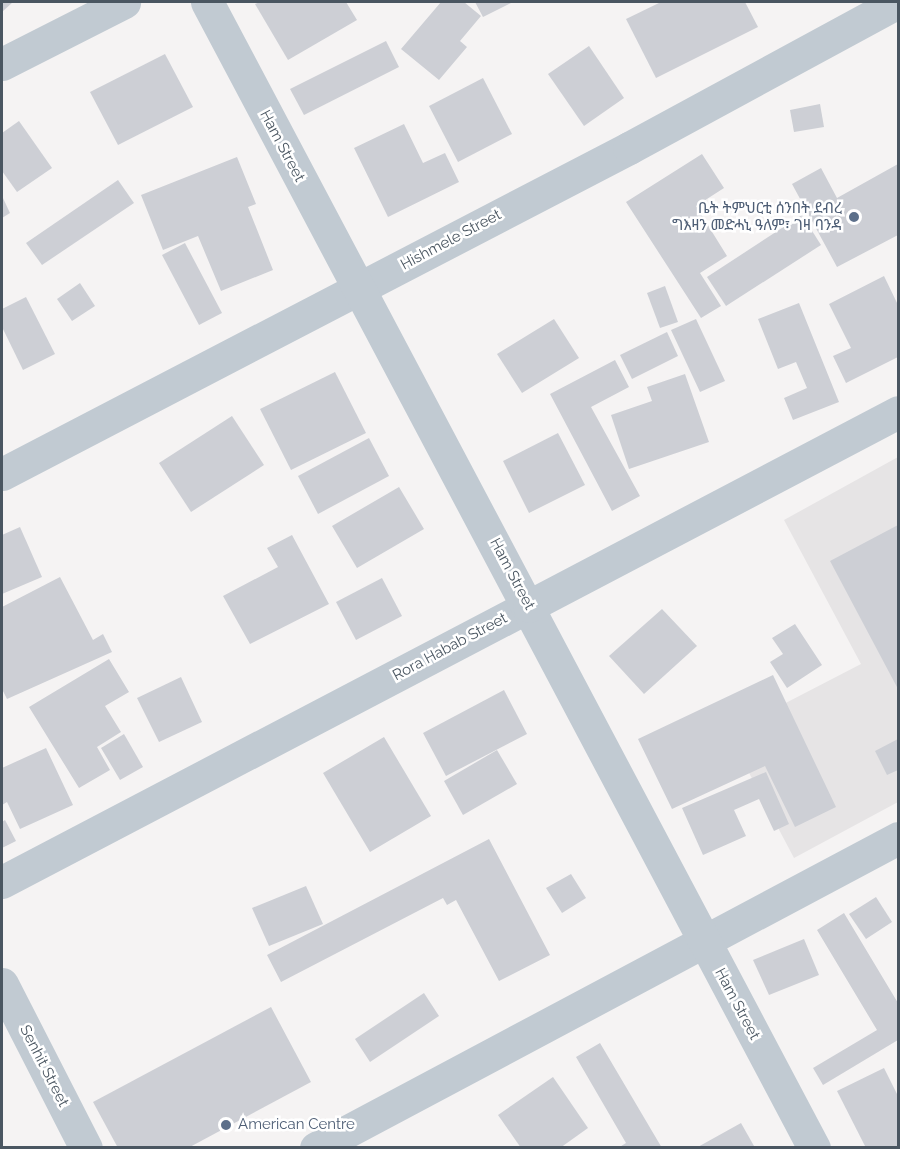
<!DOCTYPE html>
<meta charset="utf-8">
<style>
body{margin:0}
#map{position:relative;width:900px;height:1149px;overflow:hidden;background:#f5f3f3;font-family:Raleway,"Noto Sans Ethiopic",sans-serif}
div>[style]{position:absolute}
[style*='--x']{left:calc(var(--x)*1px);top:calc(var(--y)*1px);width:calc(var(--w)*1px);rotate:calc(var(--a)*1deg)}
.education>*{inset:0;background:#e6e4e5}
.building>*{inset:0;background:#cdcfd5}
.minor>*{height:33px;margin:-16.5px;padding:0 16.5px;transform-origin:16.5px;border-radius:16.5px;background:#c1cad2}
.tertiary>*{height:33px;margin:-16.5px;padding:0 16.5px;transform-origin:16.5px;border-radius:16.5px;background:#c1cad2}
.dots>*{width:16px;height:16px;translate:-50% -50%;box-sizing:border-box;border:3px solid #fff;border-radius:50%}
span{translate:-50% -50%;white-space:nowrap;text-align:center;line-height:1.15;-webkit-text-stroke:5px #fff;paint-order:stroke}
.street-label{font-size:15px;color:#4a5661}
.service-label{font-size:15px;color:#4e5e75}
.right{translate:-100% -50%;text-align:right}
.left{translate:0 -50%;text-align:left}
.frame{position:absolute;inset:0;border:3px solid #4a5661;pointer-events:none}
</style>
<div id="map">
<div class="education">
<div style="clip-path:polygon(898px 457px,898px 802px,794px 858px,728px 733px,861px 664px,784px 520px)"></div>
</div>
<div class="building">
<div style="clip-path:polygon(2px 2px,13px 2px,2px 12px)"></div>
<div style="clip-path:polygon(260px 2px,346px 2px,357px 20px,288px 60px,255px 4px)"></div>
<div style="clip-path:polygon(441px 2px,464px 2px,481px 16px,460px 41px,467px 47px,439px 80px,401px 49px)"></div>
<div style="clip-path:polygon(475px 2px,513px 2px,483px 17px)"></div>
<div style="clip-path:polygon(661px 2px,745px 2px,758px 27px,656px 78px,626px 19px)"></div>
<div style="clip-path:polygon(386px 41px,399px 67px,304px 115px,290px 89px)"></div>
<div style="clip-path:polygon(589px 46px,624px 98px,584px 126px,548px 74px)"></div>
<div style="clip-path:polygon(165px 54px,193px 107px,118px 145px,90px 92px)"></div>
<div style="clip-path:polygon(483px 78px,512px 134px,458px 162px,429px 106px)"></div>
<div style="clip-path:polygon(820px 104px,824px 127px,794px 132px,790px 110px)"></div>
<div style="clip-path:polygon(19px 121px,52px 168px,17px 192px,2px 171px,2px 133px)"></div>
<div style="clip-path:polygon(404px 124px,423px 163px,445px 153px,459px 182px,388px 217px,354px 148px)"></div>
<div style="clip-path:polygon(702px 154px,724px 188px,696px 206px,727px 256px,700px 273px,721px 306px,701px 318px,626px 202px)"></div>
<div style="clip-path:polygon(237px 157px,256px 204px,248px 207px,273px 270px,221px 291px,198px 236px,163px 250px,141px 195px)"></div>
<div style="clip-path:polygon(898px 164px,898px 235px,837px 267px,792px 184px,821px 168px,837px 198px)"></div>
<div style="clip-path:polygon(118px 180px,134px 203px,42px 265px,26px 243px)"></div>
<div style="clip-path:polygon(2px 196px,10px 213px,2px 218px)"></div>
<div style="clip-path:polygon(802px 215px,821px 245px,726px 306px,707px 277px)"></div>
<div style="clip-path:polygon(185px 243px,222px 313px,199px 325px,162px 255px)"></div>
<div style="clip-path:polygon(884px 276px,898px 305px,898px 357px,846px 383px,833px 356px,851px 348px,829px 304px)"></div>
<div style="clip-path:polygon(80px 283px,95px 306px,72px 321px,57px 299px)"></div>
<div style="clip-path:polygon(665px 286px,678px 322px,660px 328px,647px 293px)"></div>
<div style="clip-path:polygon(26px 297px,55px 354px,23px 370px,2px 327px,2px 309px)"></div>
<div style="clip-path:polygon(799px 303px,839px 402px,793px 420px,784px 398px,807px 388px,796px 362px,778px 369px,758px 319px)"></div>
<div style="clip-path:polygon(554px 319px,579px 358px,522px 393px,497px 354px)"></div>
<div style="clip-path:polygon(696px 319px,725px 381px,700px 392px,671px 330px)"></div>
<div style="clip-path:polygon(667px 332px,678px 356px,632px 379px,620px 355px)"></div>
<div style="clip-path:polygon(615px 360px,629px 387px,591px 407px,640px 496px,612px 511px,550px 394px)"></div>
<div style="clip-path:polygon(335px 372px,366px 433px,291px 470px,260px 409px)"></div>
<div style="clip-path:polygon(685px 374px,709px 442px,629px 469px,611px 415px,652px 401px,647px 387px)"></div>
<div style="clip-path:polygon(232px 416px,264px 465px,191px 512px,159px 463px)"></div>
<div style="clip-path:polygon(558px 433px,585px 485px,529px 513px,503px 461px)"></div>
<div style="clip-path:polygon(369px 438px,389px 476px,318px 514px,298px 476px)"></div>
<div style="clip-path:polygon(399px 487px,424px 529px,357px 568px,332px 526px)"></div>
<div style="clip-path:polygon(898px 525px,898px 689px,830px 561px)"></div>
<div style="clip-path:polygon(20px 527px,42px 577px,2px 594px,2px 535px)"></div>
<div style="clip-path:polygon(292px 535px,329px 604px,250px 644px,223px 596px,278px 567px,267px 548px)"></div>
<div style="clip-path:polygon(60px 577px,93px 640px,103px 634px,112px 652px,7px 699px,2px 689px,2px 607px)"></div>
<div style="clip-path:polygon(382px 578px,402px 616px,356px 640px,336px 602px)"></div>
<div style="clip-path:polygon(662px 609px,697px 646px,644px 694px,609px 656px)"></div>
<div style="clip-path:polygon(795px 624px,822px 665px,787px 688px,770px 662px,783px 654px,772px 638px)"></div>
<div style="clip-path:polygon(109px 659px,129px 692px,105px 706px,121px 732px,97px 747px,110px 770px,79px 788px,29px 707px)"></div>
<div style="clip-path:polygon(773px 675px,836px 807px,795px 827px,765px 766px,672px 809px,638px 739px)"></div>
<div style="clip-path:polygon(181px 677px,202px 722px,159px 742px,137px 698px)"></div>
<div style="clip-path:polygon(504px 690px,527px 734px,446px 776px,423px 733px)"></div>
<div style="clip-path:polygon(124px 734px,143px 767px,120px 780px,101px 748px)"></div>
<div style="clip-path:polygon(384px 737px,431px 816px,370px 852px,323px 773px)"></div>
<div style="clip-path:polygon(898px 739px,898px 770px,887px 775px,875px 751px)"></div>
<div style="clip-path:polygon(46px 748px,73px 805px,20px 829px,7px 802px,2px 805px,2px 768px)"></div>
<div style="clip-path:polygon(497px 750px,517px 784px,463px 815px,444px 781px)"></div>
<div style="clip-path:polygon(766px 772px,789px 824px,774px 831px,759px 799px,734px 810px,746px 836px,703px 855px,682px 808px)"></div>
<div style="clip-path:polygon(5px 820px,16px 841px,2px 848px,2px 822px)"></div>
<div style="clip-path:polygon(489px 839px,550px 955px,499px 981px,456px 900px,447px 905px,443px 898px,281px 982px,267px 955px)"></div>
<div style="clip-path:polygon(571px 874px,586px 898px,562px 913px,546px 888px)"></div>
<div style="clip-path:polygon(306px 886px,323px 924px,269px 946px,252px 908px)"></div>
<div style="clip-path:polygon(876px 897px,892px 922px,866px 939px,849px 914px)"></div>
<div style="clip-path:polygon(844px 913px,898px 1003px,898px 1040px,823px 1085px,813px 1068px,877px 1030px,817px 930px)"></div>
<div style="clip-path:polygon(804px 939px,819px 975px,769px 995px,753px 960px)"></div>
<div style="clip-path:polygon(424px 993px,439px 1016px,370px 1062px,355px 1039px)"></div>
<div style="clip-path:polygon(271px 1007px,311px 1082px,188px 1148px,118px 1148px,93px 1102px)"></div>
<div style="clip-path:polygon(600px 1043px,662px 1148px,618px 1148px,626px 1143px,576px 1057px)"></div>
<div style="clip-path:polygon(884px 1068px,898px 1096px,898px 1148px,866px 1148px,837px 1091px)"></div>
<div style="clip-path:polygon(553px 1077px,588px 1128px,560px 1148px,521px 1148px,498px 1115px)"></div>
<div style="clip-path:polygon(741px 1123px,754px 1146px,696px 1148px)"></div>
</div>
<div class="minor">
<div style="--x:2;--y:64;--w:137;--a:-26.9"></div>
<div style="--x:2;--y:474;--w:707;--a:-27.47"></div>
<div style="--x:629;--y:148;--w:306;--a:-28.5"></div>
<div style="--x:2;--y:882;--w:595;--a:-27.64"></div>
<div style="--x:2;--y:984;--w:184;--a:62.9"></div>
<div style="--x:316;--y:1148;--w:659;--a:-28.04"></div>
</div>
<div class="tertiary">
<div style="--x:207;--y:2;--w:1297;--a:62.09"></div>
<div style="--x:529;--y:606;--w:417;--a:-27.7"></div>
</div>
<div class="dots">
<div style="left:854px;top:217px;background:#5c6f8a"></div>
<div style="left:226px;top:1125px;background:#5c6f8a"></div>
</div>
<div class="street-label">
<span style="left:282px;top:146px;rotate:62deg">Ham Street</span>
<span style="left:451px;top:240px;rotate:-28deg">Hishmele Street</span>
<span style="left:512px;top:574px;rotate:62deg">Ham Street</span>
<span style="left:450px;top:647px;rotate:-28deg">Rora Habab Street</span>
<span style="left:737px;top:1004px;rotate:62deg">Ham Street</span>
<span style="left:44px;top:1066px;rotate:63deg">Senhit Street</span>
</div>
<div class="service-label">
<span class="right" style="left:842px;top:217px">ቤት ትምህርቲ ሰንበት ደብረ<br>ግእዛን መድሓኒ ዓለም፣ ገዛ ባንዳ</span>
<span class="left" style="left:238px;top:1125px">American Centre</span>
</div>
<div class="frame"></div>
</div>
